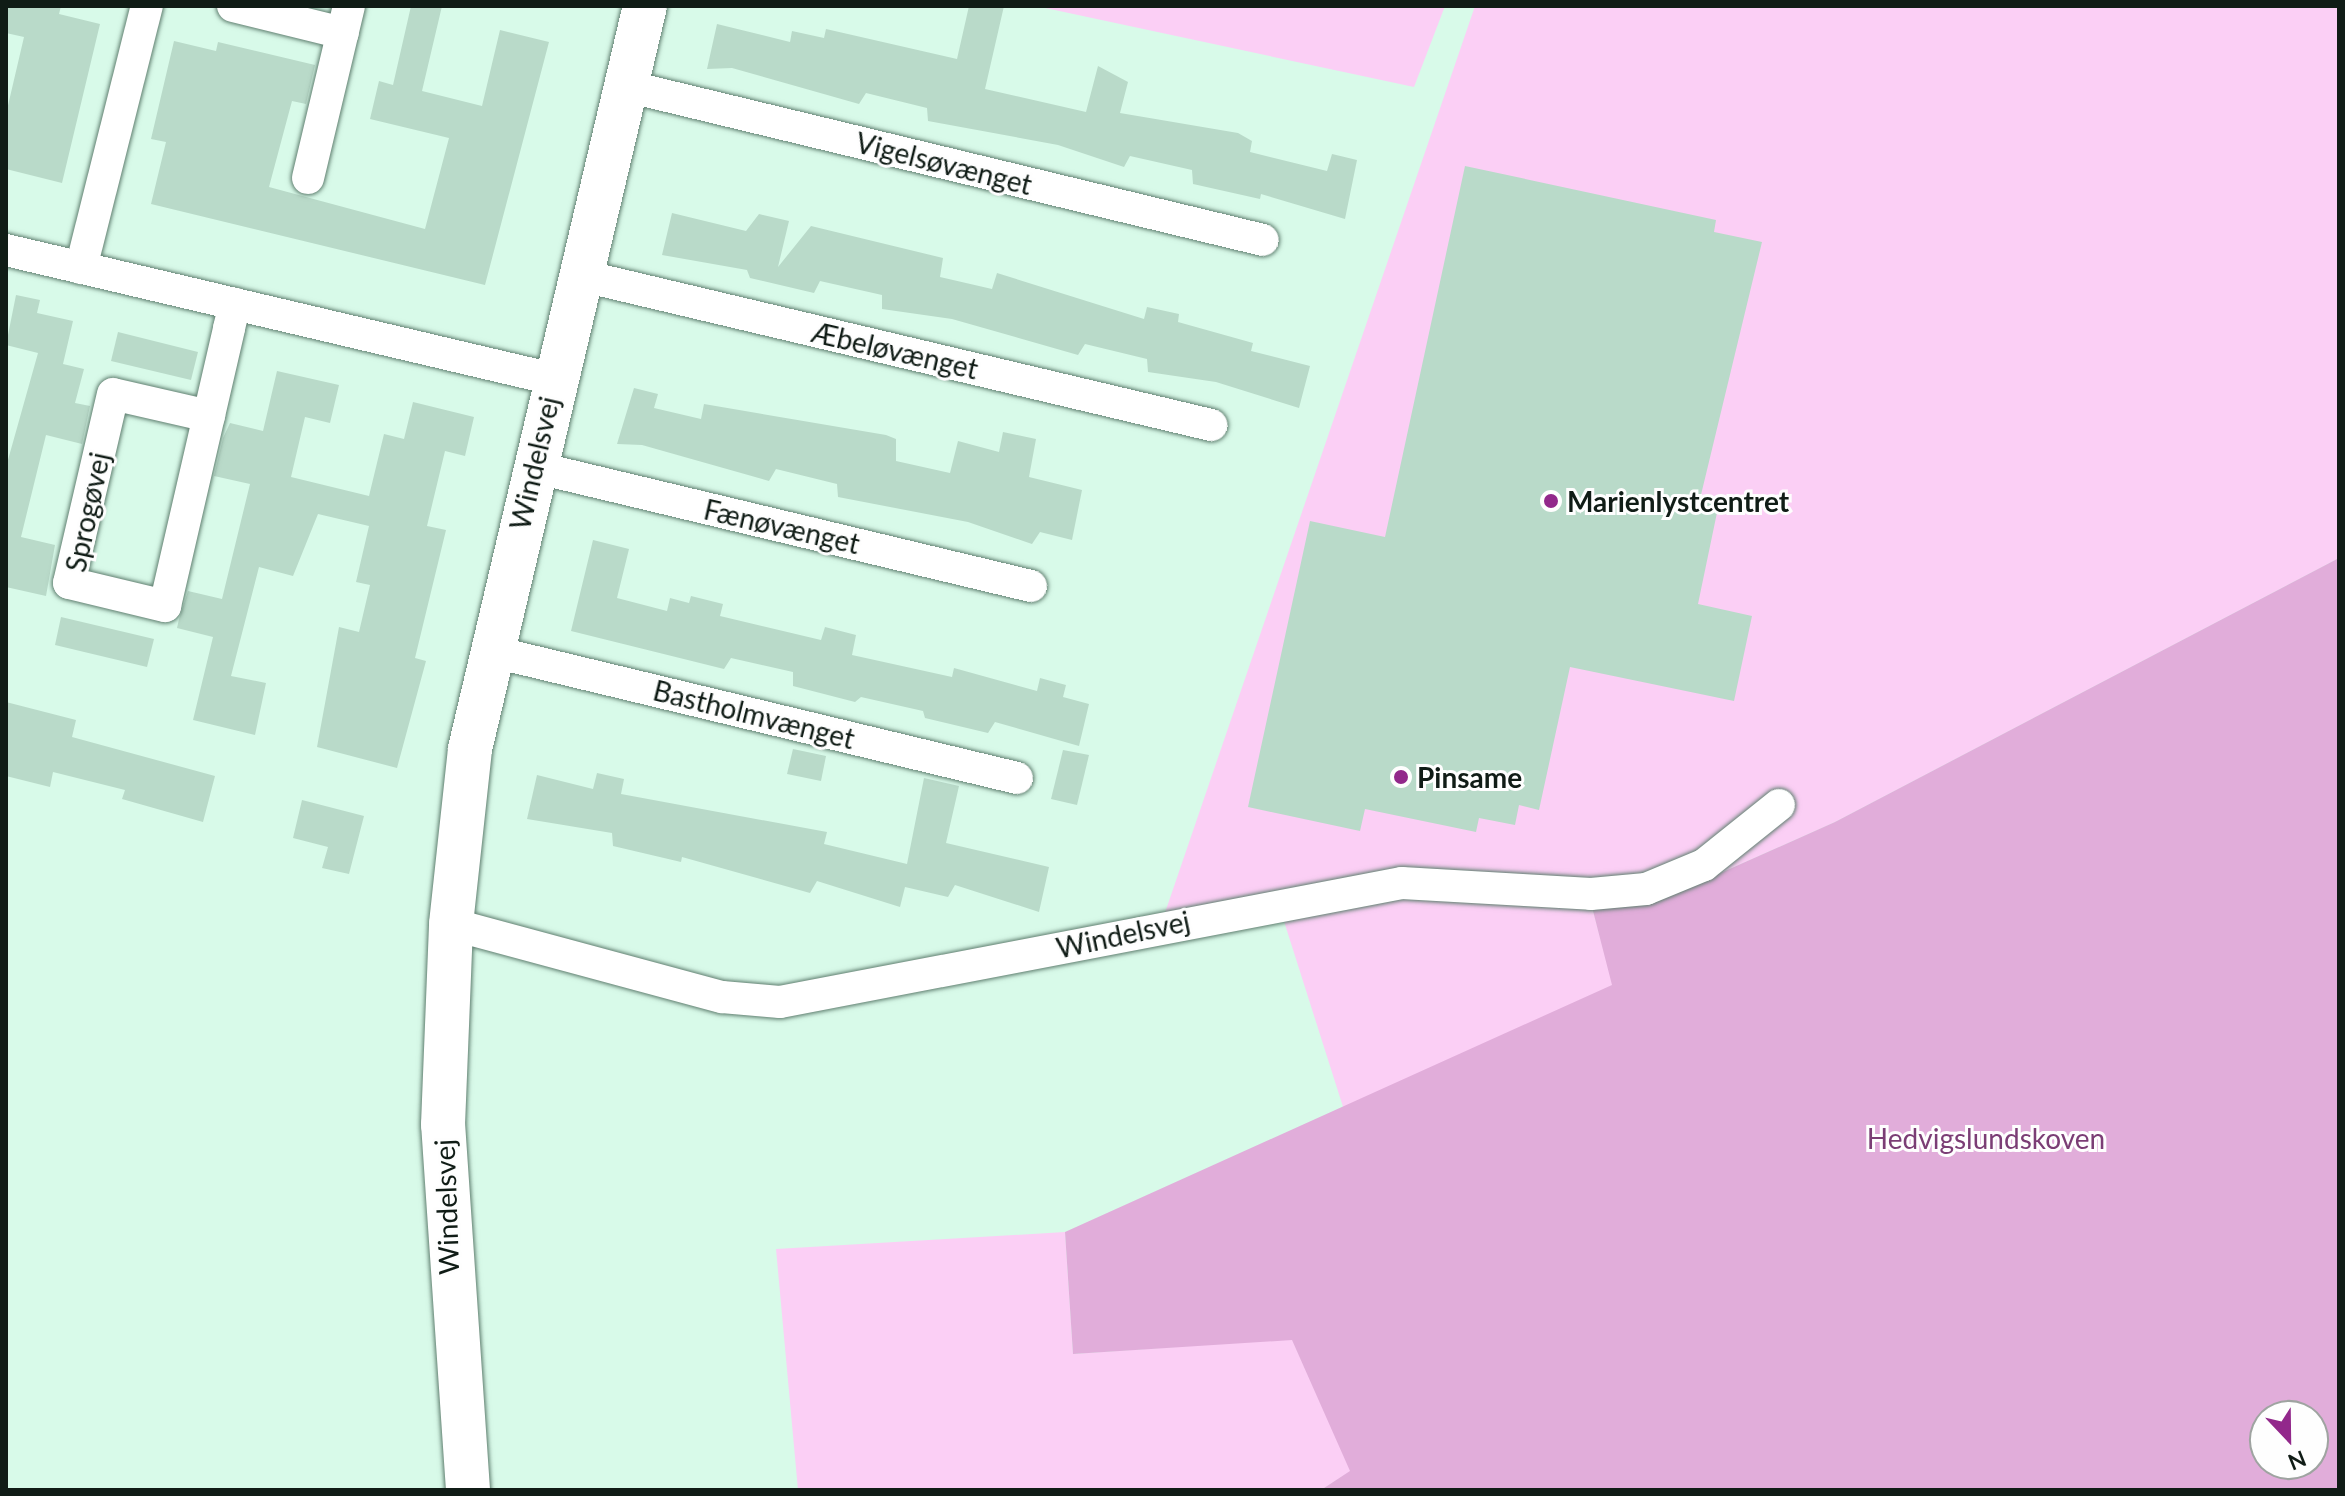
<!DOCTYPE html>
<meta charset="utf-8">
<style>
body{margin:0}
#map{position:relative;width:2345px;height:1496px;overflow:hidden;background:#d8fae9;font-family:Lato,sans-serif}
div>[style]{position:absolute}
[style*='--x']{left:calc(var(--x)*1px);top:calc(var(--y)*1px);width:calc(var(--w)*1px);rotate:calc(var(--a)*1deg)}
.green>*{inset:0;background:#fbcff5}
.forest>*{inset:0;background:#e1adda}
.building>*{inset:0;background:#b9dac9}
.roads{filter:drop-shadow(0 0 2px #607f70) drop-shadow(0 0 2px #607f70)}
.street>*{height:32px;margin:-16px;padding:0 16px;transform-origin:16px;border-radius:16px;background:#fff}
.secondary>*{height:44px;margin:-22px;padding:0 22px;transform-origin:22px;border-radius:22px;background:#fff}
.dots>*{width:22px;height:22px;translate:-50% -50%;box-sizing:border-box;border:4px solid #fefefe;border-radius:50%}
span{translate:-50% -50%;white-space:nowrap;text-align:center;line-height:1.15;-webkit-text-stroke:6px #fefefe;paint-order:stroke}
.street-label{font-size:28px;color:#101c16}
.poi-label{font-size:28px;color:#101c16;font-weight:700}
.left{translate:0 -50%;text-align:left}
.park-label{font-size:28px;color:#7b3d75}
.frame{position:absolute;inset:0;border:8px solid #101c16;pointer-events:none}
.north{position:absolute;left:2249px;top:1400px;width:80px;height:80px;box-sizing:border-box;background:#fefefe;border:2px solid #9fa4a1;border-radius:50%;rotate:158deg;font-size:22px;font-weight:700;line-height:32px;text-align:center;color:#101c16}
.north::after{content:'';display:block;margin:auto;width:28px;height:36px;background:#92288b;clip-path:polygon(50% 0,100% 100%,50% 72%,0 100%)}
</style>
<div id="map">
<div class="green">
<div style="clip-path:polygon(1036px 6px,1445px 6px,1414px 87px)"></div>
<div style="clip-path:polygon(1475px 6px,2339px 6px,2339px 558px,1835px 822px,1660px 900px,1592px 907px,1613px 985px,1344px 1110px,1282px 915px,1156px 939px)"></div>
<div style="clip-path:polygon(1065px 1232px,1073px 1354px,1292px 1339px,1351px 1471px,1321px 1490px,798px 1490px,776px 1249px)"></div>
</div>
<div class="forest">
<div style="clip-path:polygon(evenodd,2339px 558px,2339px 1490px,1321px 1490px,1350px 1471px,1292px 1340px,1073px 1354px,1065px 1232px,1612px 985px,1592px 907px,1660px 900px,1835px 822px,2339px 558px,2265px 1416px,2313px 1416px,2313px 1464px,2265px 1464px,2265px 1416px)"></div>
</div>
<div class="building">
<div style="clip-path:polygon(6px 6px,61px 6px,59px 14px,100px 24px,62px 183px,6px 169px,6px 114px,24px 37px,6px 33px)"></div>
<div style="clip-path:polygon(411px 6px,442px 6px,422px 91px,482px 106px,500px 30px,549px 42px,485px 285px,151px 204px,166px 142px,151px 139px,174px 41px,216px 51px,218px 42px,315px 65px,306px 104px,292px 101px,269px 187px,425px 229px,449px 138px,370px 119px,379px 81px,393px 85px)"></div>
<div style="clip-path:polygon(969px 6px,1004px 6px,985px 89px,1086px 112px,1098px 66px,1128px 82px,1120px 113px,1238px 133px,1252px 141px,1250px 152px,1327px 171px,1332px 154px,1357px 160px,1345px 219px,1261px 194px,1260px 199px,1193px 184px,1192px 170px,1130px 156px,1124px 167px,1058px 145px,928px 121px,927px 108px,866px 93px,859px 104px,732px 68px,707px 69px,717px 24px,790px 42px,792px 31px,824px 38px,826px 29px,957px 59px)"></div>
<div style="clip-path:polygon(1465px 166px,1716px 220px,1714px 232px,1762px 242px,1700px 499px,1719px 503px,1698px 604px,1752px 616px,1734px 701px,1570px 667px,1539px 810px,1519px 805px,1515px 825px,1479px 818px,1476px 832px,1365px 809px,1360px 831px,1248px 807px,1310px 521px,1385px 537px)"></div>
<div style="clip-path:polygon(672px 213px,746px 231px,759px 214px,789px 221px,778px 267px,811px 226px,943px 258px,940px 277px,992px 289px,997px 273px,1144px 319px,1147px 307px,1179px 314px,1178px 322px,1253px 343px,1251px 351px,1310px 366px,1299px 408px,1216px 382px,1148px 372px,1147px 359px,1085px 344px,1078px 355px,952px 319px,882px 309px,882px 295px,820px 281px,814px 293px,750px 278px,747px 270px,662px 255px)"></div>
<div style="clip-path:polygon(16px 295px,40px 300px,37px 313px,73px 321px,63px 364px,84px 369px,75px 403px,90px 406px,82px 444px,46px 435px,21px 537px,55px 545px,46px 596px,6px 587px,6px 467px,38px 353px,6px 345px)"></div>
<div style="clip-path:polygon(118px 332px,198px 352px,191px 380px,111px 361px)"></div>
<div style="clip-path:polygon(277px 371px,339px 385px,330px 423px,305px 417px,291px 477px,369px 496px,384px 434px,404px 439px,413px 402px,474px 417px,465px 456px,445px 451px,427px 526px,446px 530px,415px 658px,426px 661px,397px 768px,317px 747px,339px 627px,359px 632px,370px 585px,356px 582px,369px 526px,318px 514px,293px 576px,259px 567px,231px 676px,266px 683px,255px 735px,193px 720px,213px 637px,177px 628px,179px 619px,188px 591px,222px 599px,250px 484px,214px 476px,223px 438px,230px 423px,263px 431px)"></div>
<div style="clip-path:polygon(634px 388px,658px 394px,654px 408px,701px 419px,704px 404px,886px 435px,896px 439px,896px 461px,950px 473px,958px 441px,999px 452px,1003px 432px,1036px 439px,1029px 477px,1082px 490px,1072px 540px,1040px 532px,1032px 544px,968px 522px,838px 497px,837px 484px,776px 469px,769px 481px,642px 445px,617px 444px)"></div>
<div style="clip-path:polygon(593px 540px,629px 549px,617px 598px,667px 611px,670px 598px,689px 603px,691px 596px,723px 604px,720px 616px,821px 640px,825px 627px,856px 635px,852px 655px,952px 677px,954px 668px,1037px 691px,1040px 678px,1066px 685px,1063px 697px,1089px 704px,1079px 746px,995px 722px,988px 733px,925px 718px,923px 711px,861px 697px,855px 702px,793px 686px,793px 672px,731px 658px,724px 669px,571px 631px)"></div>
<div style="clip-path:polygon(61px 617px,154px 639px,147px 667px,55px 645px)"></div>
<div style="clip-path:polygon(6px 702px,76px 720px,72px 737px,215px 776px,203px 822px,122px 799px,125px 790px,53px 772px,50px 787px,6px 776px)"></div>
<div style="clip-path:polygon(793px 749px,826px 756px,821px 781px,787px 774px)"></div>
<div style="clip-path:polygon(1063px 750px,1089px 755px,1077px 805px,1051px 799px)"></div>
<div style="clip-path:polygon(597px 773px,624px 779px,621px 794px,827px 832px,824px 844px,907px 864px,924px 778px,959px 786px,946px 843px,1049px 867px,1039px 912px,955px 885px,948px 897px,905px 887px,900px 907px,817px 881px,810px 893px,682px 857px,681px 862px,613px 846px,612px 833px,527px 819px,537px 775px,593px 789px)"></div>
<div style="clip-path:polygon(302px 800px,364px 816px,349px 874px,322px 868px,328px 847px,293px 838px)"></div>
</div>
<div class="roads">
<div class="street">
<div style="--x:233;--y:6;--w:113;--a:13.8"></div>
<div style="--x:626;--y:86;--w:655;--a:13.59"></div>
<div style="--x:308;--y:178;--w:177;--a:-76.6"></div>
<div style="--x:6;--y:250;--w:562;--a:13.27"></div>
<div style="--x:81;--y:268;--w:270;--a:-75.9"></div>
<div style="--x:579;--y:275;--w:650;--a:13.35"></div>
<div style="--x:209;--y:416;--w:98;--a:-167.1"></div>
<div style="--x:113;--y:394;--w:194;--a:103.1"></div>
<div style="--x:69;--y:583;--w:99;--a:13.5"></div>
<div style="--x:165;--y:606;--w:285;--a:-77"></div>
<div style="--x:229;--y:328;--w:25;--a:-76"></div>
<div style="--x:534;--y:467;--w:511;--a:13.47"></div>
<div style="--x:490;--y:651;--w:542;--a:13.55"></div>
<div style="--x:451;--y:924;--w:281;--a:15.1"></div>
<div style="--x:722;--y:997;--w:58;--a:4.9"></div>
<div style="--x:780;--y:1002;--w:633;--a:-10.83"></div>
<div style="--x:1402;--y:883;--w:189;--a:3.3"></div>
<div style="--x:1591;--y:894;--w:55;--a:-5.2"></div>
<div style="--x:1646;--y:889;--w:63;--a:-22.5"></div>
<div style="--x:1704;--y:865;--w:96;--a:-38.7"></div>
</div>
<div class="secondary">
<div style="--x:468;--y:1490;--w:366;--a:-93.9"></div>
<div style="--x:443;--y:1125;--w:201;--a:-87.7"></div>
<div style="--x:451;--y:924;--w:176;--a:-83.8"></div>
<div style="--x:470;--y:749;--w:763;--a:-76.75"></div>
</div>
</div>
<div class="dots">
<div style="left:1551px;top:501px;background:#92288b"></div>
<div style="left:1401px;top:777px;background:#92288b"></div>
</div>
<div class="street-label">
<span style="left:944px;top:163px;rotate:14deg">Vigelsøvænget</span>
<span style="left:895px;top:350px;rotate:13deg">Æbeløvænget</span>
<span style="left:534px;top:463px;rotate:-77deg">Windelsvej</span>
<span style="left:87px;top:512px;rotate:-78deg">Sprogøvej</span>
<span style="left:782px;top:526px;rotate:13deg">Fænøvænget</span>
<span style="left:754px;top:714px;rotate:14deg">Bastholmvænget</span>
<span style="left:1123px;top:934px;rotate:-12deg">Windelsvej</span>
<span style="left:446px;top:1207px;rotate:-92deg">Windelsvej</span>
</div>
<div class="poi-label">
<span class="left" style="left:1567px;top:501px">Marienlystcentret</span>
<span class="left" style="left:1417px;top:777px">Pinsame</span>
</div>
<div class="park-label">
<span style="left:1986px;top:1138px">Hedvigslundskoven</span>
</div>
<div class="frame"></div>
<div class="north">N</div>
</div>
